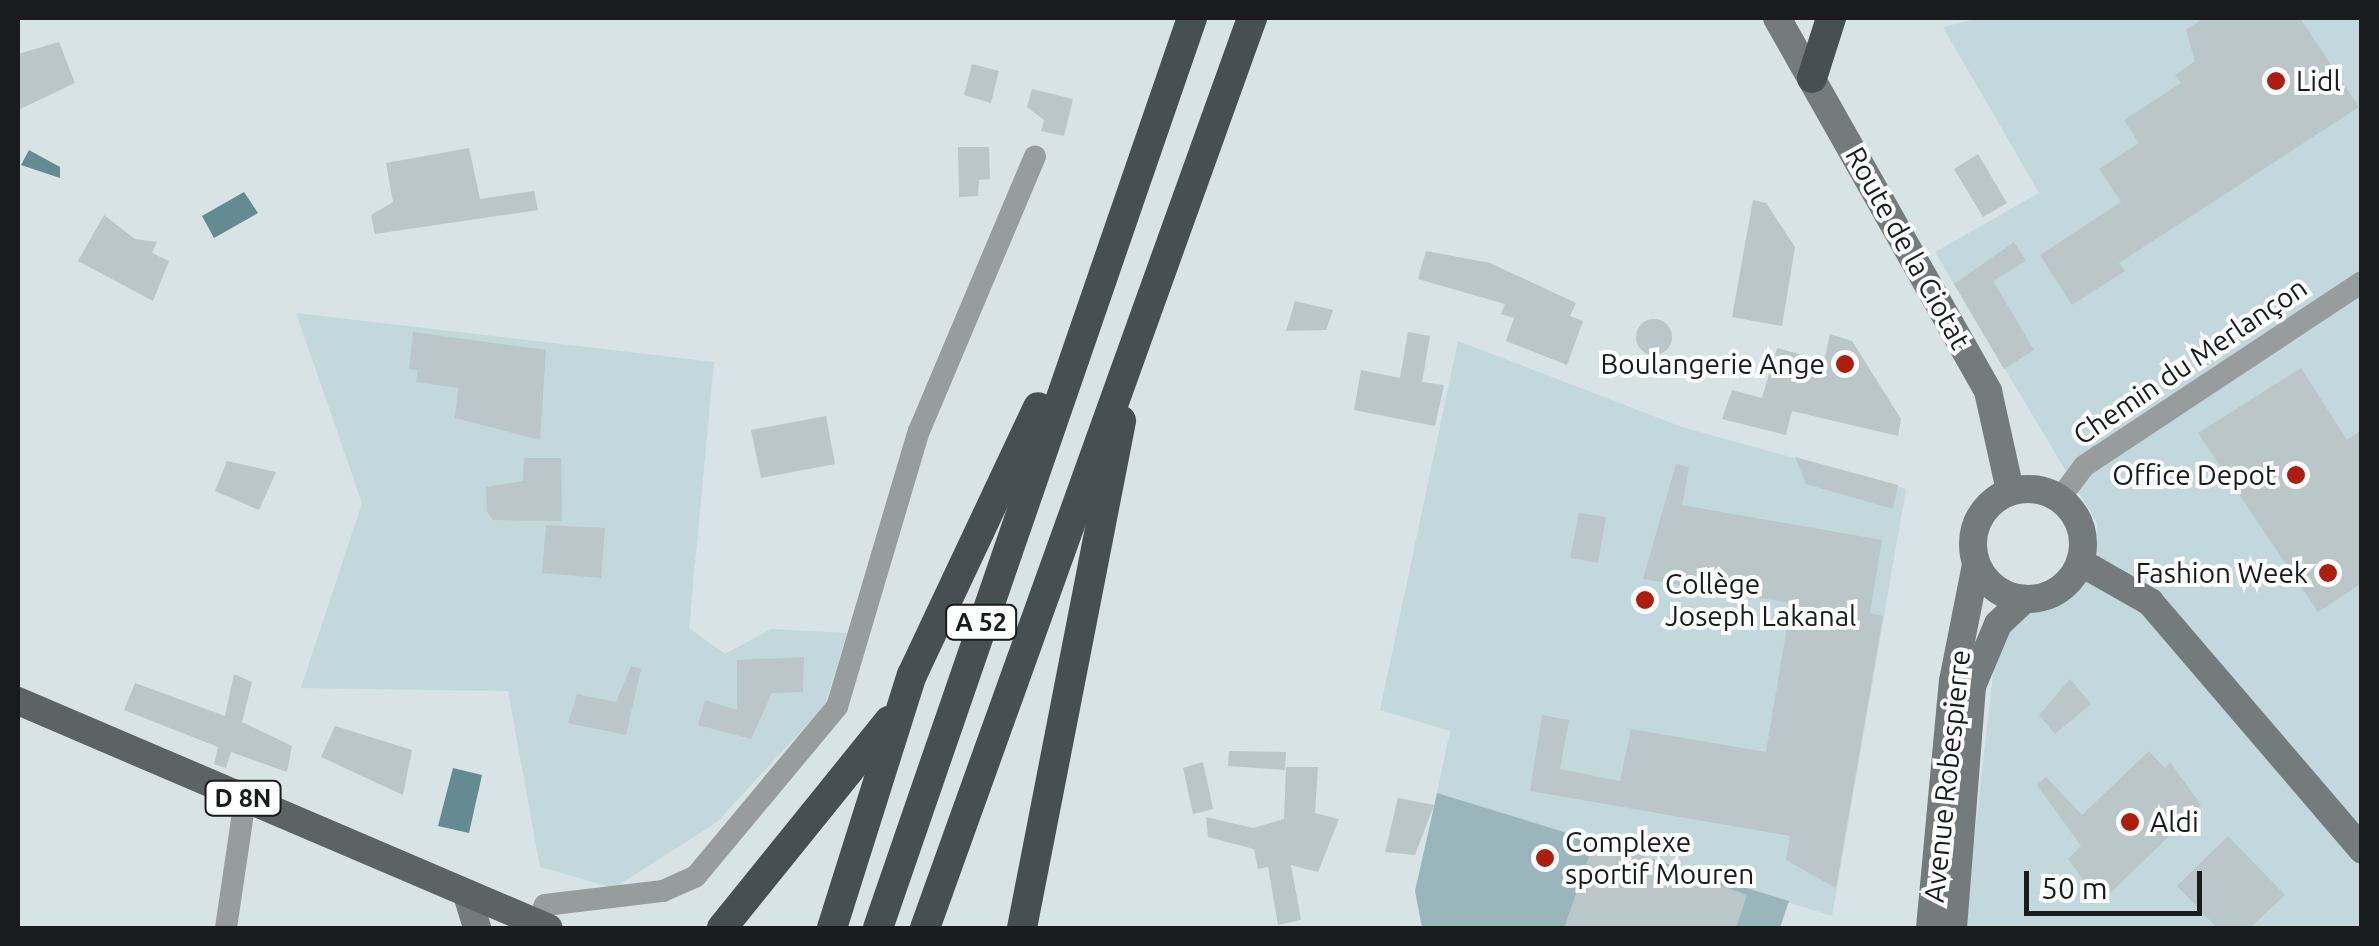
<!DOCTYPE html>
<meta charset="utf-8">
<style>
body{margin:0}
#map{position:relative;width:2379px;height:946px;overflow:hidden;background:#d7e3e5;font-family:Ubuntu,sans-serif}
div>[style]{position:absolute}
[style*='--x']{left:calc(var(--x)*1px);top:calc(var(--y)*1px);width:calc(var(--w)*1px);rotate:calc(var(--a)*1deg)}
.built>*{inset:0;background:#c3d8dc}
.green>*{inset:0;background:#9ab6bc}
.water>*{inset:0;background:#648b92}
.building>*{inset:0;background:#bac6c8}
.round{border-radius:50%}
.minor>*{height:22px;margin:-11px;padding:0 11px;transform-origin:11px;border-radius:11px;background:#979c9d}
.secondary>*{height:28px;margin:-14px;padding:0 14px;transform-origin:14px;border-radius:14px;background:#747b7c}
.secondary>.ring{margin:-14px;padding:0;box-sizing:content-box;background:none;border:28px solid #747b7c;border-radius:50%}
.primary>*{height:28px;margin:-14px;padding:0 14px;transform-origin:14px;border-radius:14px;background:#5b6365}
.motorway>*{height:30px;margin:-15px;padding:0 15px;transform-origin:15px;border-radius:15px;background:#464f51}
.dots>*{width:28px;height:28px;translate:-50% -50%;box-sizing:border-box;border:5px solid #fff;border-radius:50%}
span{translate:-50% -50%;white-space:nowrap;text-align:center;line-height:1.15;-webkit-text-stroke:8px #fff;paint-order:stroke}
.shield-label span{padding:2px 8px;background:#fff;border:2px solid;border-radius:8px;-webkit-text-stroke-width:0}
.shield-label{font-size:25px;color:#181c1c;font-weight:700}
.poi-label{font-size:28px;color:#181c1c}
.left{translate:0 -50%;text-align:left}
.right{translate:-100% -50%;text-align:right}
.street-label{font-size:28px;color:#181c1c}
.frame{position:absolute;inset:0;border:20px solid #181c1c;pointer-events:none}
.scale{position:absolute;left:2024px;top:871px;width:178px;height:45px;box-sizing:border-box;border:5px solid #181c1c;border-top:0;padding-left:12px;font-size:30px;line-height:35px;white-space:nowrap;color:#181c1c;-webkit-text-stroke:8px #fff;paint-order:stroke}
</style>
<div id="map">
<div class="built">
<div style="clip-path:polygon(1979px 18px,2361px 18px,2361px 928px,1964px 928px,1996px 649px,2021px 615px,2082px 588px,2097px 562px,2097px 523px,1935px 252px,2039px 193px,1943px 27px)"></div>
<div style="clip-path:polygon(296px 313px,714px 362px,689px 628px,725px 654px,771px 629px,847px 633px,825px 705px,717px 822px,614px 888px,540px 867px,508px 691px,301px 688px,362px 503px)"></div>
<div style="clip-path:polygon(1458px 341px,1682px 427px,1906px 489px,1832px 916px,1437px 793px,1450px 731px,1380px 710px)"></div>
</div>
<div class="green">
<div style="clip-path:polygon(1437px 793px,1789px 901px,1780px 928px,1422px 928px,1415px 891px)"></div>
</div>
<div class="water">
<div style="clip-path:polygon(29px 150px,60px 167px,60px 178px,21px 165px)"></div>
<div style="clip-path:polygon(244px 192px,258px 213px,214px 238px,202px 216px)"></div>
<div style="clip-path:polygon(453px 768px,482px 775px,469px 833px,438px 826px)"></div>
</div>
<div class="building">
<div style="clip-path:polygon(2204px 18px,2300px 18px,2359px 107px,2119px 263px,2125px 271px,2072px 305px,2040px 255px,2121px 202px,2099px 169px,2139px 143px,2124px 120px,2181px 83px,2175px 75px,2195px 61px,2186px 30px)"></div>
<div style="clip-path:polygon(59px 42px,75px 83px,18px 110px,18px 54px)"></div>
<div style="clip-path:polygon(972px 64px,999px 71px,991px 103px,964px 95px)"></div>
<div style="clip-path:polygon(1032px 89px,1073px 99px,1064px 136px,1041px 131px,1044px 120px,1027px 107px)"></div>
<div style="clip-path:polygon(958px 147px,989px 147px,990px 179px,979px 180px,978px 196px,959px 197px)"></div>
<div style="clip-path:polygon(469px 148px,480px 199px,534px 191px,538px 210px,375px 234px,371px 215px,393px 202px,386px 163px)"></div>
<div style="clip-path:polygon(1978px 154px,2007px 203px,1983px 217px,1954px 169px)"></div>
<div style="clip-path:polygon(1753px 200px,1766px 203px,1795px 247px,1782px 326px,1732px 317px)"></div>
<div style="clip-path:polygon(104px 215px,135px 239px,157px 242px,152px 253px,169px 261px,153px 301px,78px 261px)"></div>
<div style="clip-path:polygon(2014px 242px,2026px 261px,1993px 281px,2034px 350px,2004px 369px,1954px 284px)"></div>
<div style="clip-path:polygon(1426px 251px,1490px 263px,1576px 303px,1570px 316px,1583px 321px,1567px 365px,1506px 341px,1514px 318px,1501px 314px,1505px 304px,1418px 279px)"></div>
<div style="clip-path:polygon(1295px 301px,1333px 310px,1326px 330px,1286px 331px)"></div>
<div class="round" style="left:1636px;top:319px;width:36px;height:36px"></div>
<div style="clip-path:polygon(413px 332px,546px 350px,540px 440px,455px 418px,458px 388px,416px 382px,418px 370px,409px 369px)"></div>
<div style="clip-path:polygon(1408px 332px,1430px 336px,1422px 382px,1444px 385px,1435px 426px,1354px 410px,1361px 370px,1400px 378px)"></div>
<div style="clip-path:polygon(1830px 334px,1852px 341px,1901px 419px,1898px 436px,1792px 411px,1786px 435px,1722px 419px,1732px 390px,1762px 398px,1777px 348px,1824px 361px)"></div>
<div style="clip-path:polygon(2301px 368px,2347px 440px,2362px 430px,2362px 583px,2318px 612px,2198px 433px)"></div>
<div style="clip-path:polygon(826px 416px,835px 464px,761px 478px,751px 430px)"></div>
<div style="clip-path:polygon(1795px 457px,1898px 485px,1893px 509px,1806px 484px)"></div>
<div style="clip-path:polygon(524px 458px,561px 458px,562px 521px,493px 520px,487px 512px,486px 487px,523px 481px)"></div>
<div style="clip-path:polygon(227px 461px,276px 472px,259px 510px,215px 491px)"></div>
<div style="clip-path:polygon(1676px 464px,1689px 467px,1682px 505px,1882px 540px,1870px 613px,1883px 616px,1836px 888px,1786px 860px,1790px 836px,1530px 791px,1542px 715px,1569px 720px,1560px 769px,1620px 781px,1631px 729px,1766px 752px,1791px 603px,1643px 579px)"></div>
<div style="clip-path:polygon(1579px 513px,1606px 517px,1598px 563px,1570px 558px)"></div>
<div style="clip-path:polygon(546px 525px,605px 528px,601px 578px,542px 573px)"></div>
<div style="clip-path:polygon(804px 657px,803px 692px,772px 693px,751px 739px,698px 725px,705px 700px,737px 710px,737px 660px)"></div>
<div style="clip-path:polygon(631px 666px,641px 669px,626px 735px,568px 723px,577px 694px,616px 702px)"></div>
<div style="clip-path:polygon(234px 674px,252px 682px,242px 722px,292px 746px,287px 772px,231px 752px,226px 768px,214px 764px,218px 747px,124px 710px,135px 683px,225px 716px)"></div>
<div style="clip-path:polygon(2070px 679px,2091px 704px,2055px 734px,2039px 715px)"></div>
<div style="clip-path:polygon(335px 726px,412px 750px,403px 795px,321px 757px)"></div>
<div style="clip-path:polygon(1229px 751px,1286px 752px,1285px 770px,1228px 766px)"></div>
<div style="clip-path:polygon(2149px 751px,2165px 768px,2170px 762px,2201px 805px,2100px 903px,2068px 859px,2081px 846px,2037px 785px,2046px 777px,2082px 815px)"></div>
<div style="clip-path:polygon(1203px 762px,1213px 809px,1193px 814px,1183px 768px)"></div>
<div style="clip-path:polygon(1286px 767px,1318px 767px,1315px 813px,1339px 819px,1318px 872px,1291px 865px,1301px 920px,1278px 925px,1268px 867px,1258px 869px,1254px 849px,1208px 837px,1206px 817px,1253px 828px,1284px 819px)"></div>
<div style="clip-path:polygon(1398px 798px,1434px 805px,1415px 855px,1385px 852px)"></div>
<div style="clip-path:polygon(2228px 836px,2285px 895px,2250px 928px,2217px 928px,2177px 886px)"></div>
<div style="clip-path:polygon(1595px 839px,1747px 895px,1736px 928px,1564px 928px)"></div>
</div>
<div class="minor">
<div style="--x:2060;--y:498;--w:40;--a:-53"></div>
<div style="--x:2084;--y:466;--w:333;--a:-33.5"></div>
<div style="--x:538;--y:924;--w:20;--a:-70"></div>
<div style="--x:545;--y:905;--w:119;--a:-6.8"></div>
<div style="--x:663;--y:891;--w:36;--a:-24"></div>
<div style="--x:696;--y:876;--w:220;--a:-50.2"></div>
<div style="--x:837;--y:707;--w:288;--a:-73.5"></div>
<div style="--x:919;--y:431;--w:298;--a:-67.1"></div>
<div style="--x:226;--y:928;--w:130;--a:-81.6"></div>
</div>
<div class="secondary">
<div style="--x:1777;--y:18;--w:429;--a:60.5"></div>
<div style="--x:1988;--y:391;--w:101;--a:77.5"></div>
<div class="ring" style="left:1973px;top:489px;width:82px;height:82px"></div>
<div style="--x:2080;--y:562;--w:81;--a:29.7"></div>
<div style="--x:2150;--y:602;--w:326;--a:49.4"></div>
<div style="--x:468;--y:898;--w:31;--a:73"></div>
<div style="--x:1930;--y:928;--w:248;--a:-84.7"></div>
<div style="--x:1953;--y:681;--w:118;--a:-78.8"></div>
<div style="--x:1953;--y:928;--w:243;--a:-85.5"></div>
<div style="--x:1972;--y:686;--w:67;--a:-67.2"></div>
<div style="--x:1998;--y:624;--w:37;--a:-43"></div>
</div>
<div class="primary">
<div style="--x:18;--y:701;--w:577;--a:23.15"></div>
</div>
<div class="motorway">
<div style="--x:1812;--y:78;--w:63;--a:-72.4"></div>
<div style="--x:722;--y:928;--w:266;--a:-51.1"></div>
<div style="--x:832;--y:928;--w:265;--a:-72.5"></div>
<div style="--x:912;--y:675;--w:296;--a:-64.8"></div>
<div style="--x:878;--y:928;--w:963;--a:-70.96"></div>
<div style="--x:925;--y:928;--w:967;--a:-70.23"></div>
<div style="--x:1022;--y:928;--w:517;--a:-78.95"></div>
</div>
<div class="dots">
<div style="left:2276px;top:81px;background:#ad1d10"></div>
<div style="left:1845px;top:364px;background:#ad1d10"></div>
<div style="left:2296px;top:475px;background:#ad1d10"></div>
<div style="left:2328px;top:573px;background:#ad1d10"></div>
<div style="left:1645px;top:600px;background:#ad1d10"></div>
<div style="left:2130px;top:822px;background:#ad1d10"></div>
<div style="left:1545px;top:858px;background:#ad1d10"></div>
</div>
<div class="shield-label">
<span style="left:981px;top:622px">A 52</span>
<span style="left:243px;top:798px">D 8N</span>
</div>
<div class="poi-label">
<span class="left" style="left:2296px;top:81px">Lidl</span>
<span class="right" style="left:1825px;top:364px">Boulangerie Ange</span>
<span class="right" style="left:2276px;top:475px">Office Depot</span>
<span class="right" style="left:2308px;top:573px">Fashion Week</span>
<span class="left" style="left:1665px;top:600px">Collège<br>Joseph Lakanal</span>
<span class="left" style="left:2150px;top:822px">Aldi</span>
<span class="left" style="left:1565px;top:858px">Complexe<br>sportif Mouren</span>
</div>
<div class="street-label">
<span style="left:1908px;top:248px;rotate:61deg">Route de la Ciotat</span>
<span style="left:2190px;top:361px;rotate:-34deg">Chemin du Merlançon</span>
<span style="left:1947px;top:776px;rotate:-84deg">Avenue Robespierre</span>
</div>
<div class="frame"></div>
<div class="scale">50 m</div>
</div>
